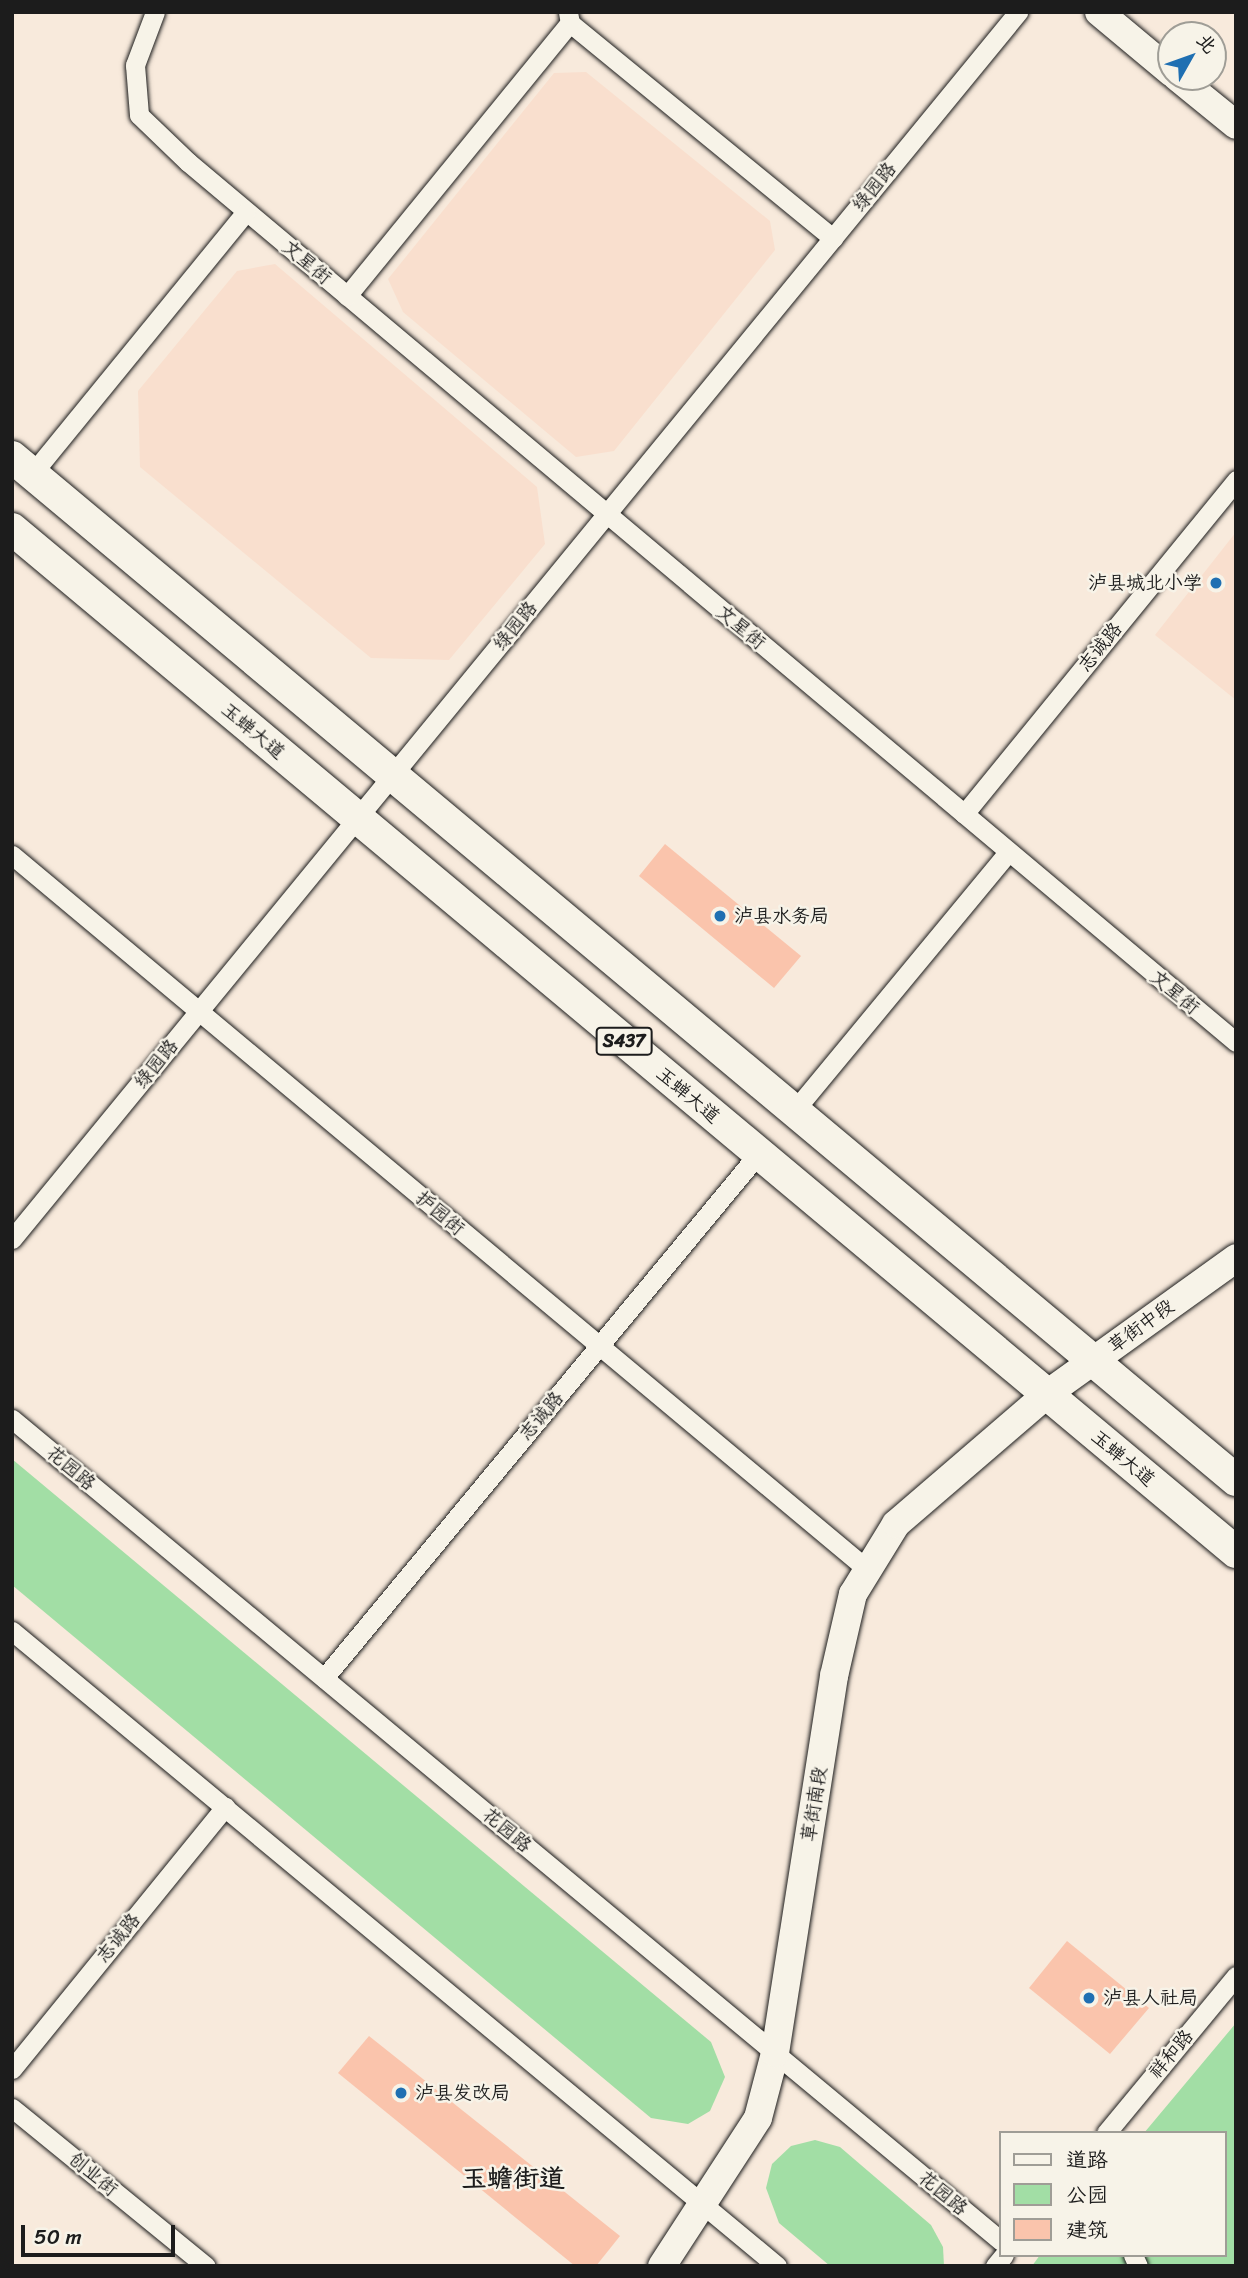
<!DOCTYPE html>
<meta charset="utf-8">
<style>
body{margin:0}
#map{position:relative;width:1248px;height:2278px;overflow:hidden;background:#f8eadc;font-family:Sriracha,"LXGW WenKai TC",sans-serif}
div>[style]{position:absolute}
[style*='--x']{left:calc(var(--x)*1px);top:calc(var(--y)*1px);width:calc(var(--w)*1px);rotate:calc(var(--a)*1deg)}
.built>*{inset:0;background:#f9dfce}
.green>*{inset:0;background:#a2dea5}
.building>*{inset:0;background:#fac4ac}
.roads{filter:drop-shadow(0 0 2px #1c1c1c) drop-shadow(0 0 2px #1c1c1c)}
.street>*{height:19px;margin:-9.5px;padding:0 9.5px;transform-origin:9.5px;border-radius:9.5px;background:#f7f3e8}
.secondary>*{height:28px;margin:-14px;padding:0 14px;transform-origin:14px;border-radius:14px;background:#f7f3e8}
.primary>*{height:32px;margin:-16px;padding:0 16px;transform-origin:16px;border-radius:16px;background:#f7f3e8}
.dots>*{width:19px;height:19px;translate:-50% -50%;box-sizing:border-box;border:4px solid #f7f3e8;border-radius:50%}
span{translate:-50% -50%;white-space:nowrap;text-align:center;line-height:1.15;-webkit-text-stroke:5px #f7f3e8;paint-order:stroke}
.shield-label span{padding:2px 5px;background:#f7f3e8;border:2px solid;border-radius:5px;-webkit-text-stroke-width:0}
.shield-label{font-size:18px;color:#1c1c1c;font-weight:700}
.street-label{font-size:19px;color:#1c1c1c}
.poi-label{font-size:19px;color:#1c1c1c}
.right{translate:-100% -50%;text-align:right}
.left{translate:0 -50%;text-align:left}
.district-label{font-size:26px;color:#1c1c1c;font-weight:700}
.frame{position:absolute;inset:0;border:14px solid #1c1c1c;pointer-events:none}
.legend{position:absolute;left:999px;top:2131px;width:228px;height:126px;box-sizing:border-box;background:#f7f3e8;border:2px solid #9f9d96;margin:0;padding:9px 12px;list-style:none;font-size:21px;color:#1c1c1c}
.legend li{display:flex;align-items:center;gap:14px;height:35px}
.legend b{width:35px;border:2px solid #9f9d96}
.north{position:absolute;left:1157px;top:21px;width:70px;height:70px;box-sizing:border-box;background:#f7f3e8;border:2px solid #9f9d96;border-radius:50%;rotate:50deg;font-size:19px;font-weight:700;line-height:28px;text-align:center;color:#1c1c1c}
.north::after{content:'';display:block;margin:auto;width:24px;height:32px;background:#1f6fb2;clip-path:polygon(50% 0,100% 100%,50% 72%,0 100%)}
.scale{position:absolute;left:21px;top:2225px;width:154px;height:32px;box-sizing:border-box;border:4px solid #1c1c1c;border-top:0;padding-left:9px;font-size:21px;line-height:24px;white-space:nowrap;color:#1c1c1c;-webkit-text-stroke:5px #f7f3e8;paint-order:stroke}
</style>
<div id="map">
<div class="built">
<div style="clip-path:polygon(586px 72px,770px 221px,775px 250px,614px 451px,576px 457px,403px 312px,388px 279px,554px 73px)"></div>
<div style="clip-path:polygon(275px 264px,537px 487px,545px 544px,449px 660px,371px 658px,140px 467px,138px 391px,237px 271px)"></div>
<div style="clip-path:polygon(1236px 532px,1236px 700px,1155px 635px)"></div>
</div>
<div class="green">
<div style="clip-path:polygon(12px 1459px,711px 2042px,725px 2077px,710px 2111px,688px 2124px,651px 2118px,12px 1585px)"></div>
<div style="clip-path:polygon(1236px 2023px,1236px 2266px,1032px 2266px,1040px 2255px,1225px 2255px,1225px 2133px,1144px 2133px)"></div>
<div style="clip-path:polygon(815px 2140px,840px 2147px,931px 2225px,943px 2247px,944px 2266px,830px 2266px,779px 2223px,766px 2188px,772px 2164px,791px 2146px)"></div>
</div>
<div class="building">
<div style="clip-path:polygon(665px 844px,801px 956px,774px 988px,639px 876px)"></div>
<div style="clip-path:polygon(1067px 1941px,1149px 2008px,1110px 2054px,1029px 1988px)"></div>
<div style="clip-path:polygon(369px 2036px,620px 2236px,596px 2266px,575px 2266px,338px 2073px)"></div>
</div>
<div class="roads">
<div class="street">
<div style="--x:155;--y:12;--w:57;--a:110.7"></div>
<div style="--x:135;--y:65;--w:50;--a:85.4"></div>
<div style="--x:139;--y:115;--w:68;--a:43.8"></div>
<div style="--x:188;--y:162;--w:1368;--a:40.02"></div>
<div style="--x:568;--y:12;--w:11;--a:80"></div>
<div style="--x:570;--y:23;--w:340;--a:39.3"></div>
<div style="--x:347;--y:296;--w:353;--a:-50.8"></div>
<div style="--x:32;--y:474;--w:338;--a:-50.8"></div>
<div style="--x:964;--y:814;--w:431;--a:-50.8"></div>
<div style="--x:12;--y:855;--w:1115;--a:39.87"></div>
<div style="--x:794;--y:1111;--w:336;--a:-50.4"></div>
<div style="--x:12;--y:1239;--w:1587;--a:-50.65"></div>
<div style="--x:12;--y:1419;--w:1286;--a:39.73"></div>
<div style="--x:12;--y:1631;--w:994;--a:39.69"></div>
<div style="--x:324;--y:1678;--w:682;--a:-50.36"></div>
<div style="--x:12;--y:2069;--w:338;--a:-50.9"></div>
<div style="--x:12;--y:2108;--w:250;--a:39.2"></div>
<div style="--x:1106;--y:2133;--w:204;--a:-50.4"></div>
<div style="--x:1133;--y:2255;--w:12;--a:66"></div>
<div style="--x:995;--y:2266;--w:14;--a:-51"></div>
</div>
<div class="secondary">
<div style="--x:1099;--y:12;--w:94;--a:39.8"></div>
<div style="--x:1177;--y:77;--w:76;--a:39.1"></div>
<div style="--x:662;--y:2266;--w:176;--a:-57"></div>
<div style="--x:758;--y:2118;--w:67;--a:-75.3"></div>
<div style="--x:775;--y:2053;--w:382;--a:-81.1"></div>
<div style="--x:834;--y:1676;--w:84;--a:-77"></div>
<div style="--x:853;--y:1594;--w:82;--a:-58.4"></div>
<div style="--x:896;--y:1524;--w:199;--a:-40.7"></div>
<div style="--x:1047;--y:1394;--w:233;--a:-35.7"></div>
</div>
<div class="primary">
<div style="--x:12;--y:457;--w:1595;--a:39.89"></div>
<div style="--x:12;--y:529;--w:1595;--a:39.89"></div>
</div>
</div>
<div class="dots">
<div style="left:1216px;top:583px;background:#1f6fb2"></div>
<div style="left:720px;top:916px;background:#1f6fb2"></div>
<div style="left:1089px;top:1998px;background:#1f6fb2"></div>
<div style="left:401px;top:2093px;background:#1f6fb2"></div>
</div>
<div class="shield-label">
<span style="left:624px;top:1041px">S437</span>
</div>
<div class="street-label">
<span style="left:874px;top:187px;rotate:-51deg">绿园路</span>
<span style="left:307px;top:262px;rotate:40deg">文星街</span>
<span style="left:515px;top:626px;rotate:-51deg">绿园路</span>
<span style="left:741px;top:627px;rotate:40deg">文星街</span>
<span style="left:1100px;top:647px;rotate:-51deg">志诚路</span>
<span style="left:253px;top:731px;rotate:40deg">玉蝉大道</span>
<span style="left:1175px;top:992px;rotate:40deg">文星街</span>
<span style="left:156px;top:1064px;rotate:-51deg">绿园路</span>
<span style="left:688px;top:1095px;rotate:40deg">玉蝉大道</span>
<span style="left:440px;top:1213px;rotate:40deg">护园街</span>
<span style="left:1141px;top:1326px;rotate:-36deg">草街中段</span>
<span style="left:541px;top:1416px;rotate:-50deg">志诚路</span>
<span style="left:1123px;top:1458px;rotate:40deg">玉蝉大道</span>
<span style="left:71px;top:1468px;rotate:40deg">花园路</span>
<span style="left:814px;top:1804px;rotate:-81deg">草街南段</span>
<span style="left:507px;top:1830px;rotate:40deg">花园路</span>
<span style="left:118px;top:1938px;rotate:-51deg">志诚路</span>
<span style="left:1171px;top:2054px;rotate:-50deg">祥和路</span>
<span style="left:93px;top:2174px;rotate:39deg">创业街</span>
<span style="left:943px;top:2193px;rotate:40deg">花园路</span>
</div>
<div class="poi-label">
<span class="right" style="left:1202px;top:583px">泸县城北小学</span>
<span class="left" style="left:734px;top:916px">泸县水务局</span>
<span class="left" style="left:1103px;top:1998px">泸县人社局</span>
<span class="left" style="left:415px;top:2093px">泸县发改局</span>
</div>
<div class="district-label">
<span style="left:513px;top:2179px">玉蟾街道</span>
</div>
<div class="frame"></div>
<ul class="legend">
<li><b style="height:9px;background:#f7f3e8"></b>道路</li>
<li><b style="height:19px;background:#a2dea5"></b>公园</li>
<li><b style="height:19px;background:#fac4ac"></b>建筑</li>
</ul>
<div class="north">北</div>
<div class="scale">50 m</div>
</div>
